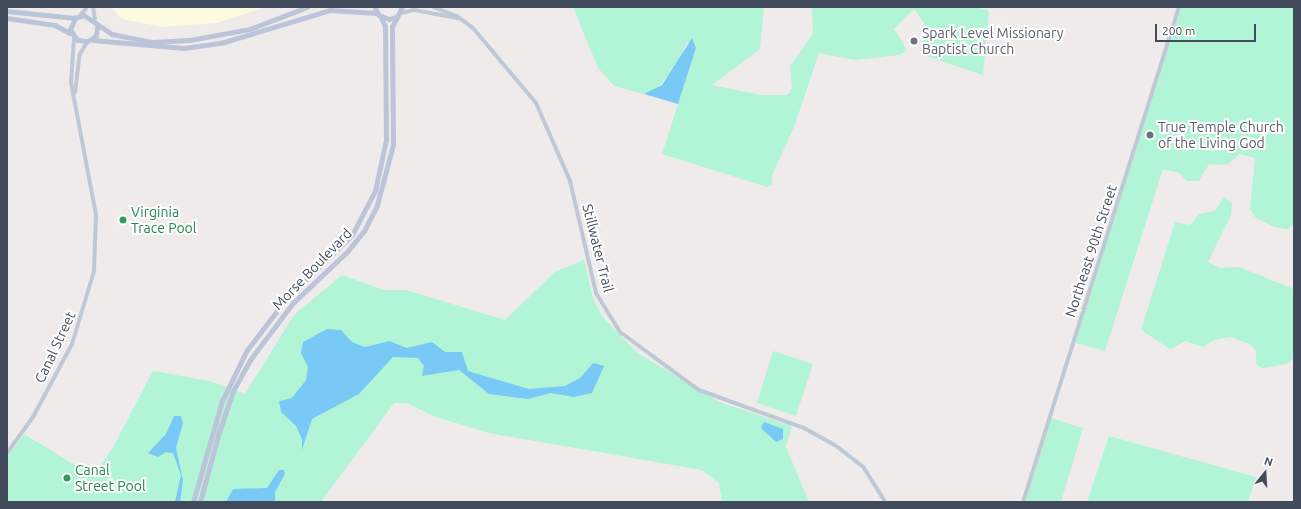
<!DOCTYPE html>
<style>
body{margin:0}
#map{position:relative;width:1301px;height:509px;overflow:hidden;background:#efebeb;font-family:Ubuntu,sans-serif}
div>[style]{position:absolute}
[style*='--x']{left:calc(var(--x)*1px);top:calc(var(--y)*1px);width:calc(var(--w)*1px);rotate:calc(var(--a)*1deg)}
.commercial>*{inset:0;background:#fefae0}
.green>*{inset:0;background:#b2f4d6}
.water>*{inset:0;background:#79c9f7}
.tertiary>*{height:4px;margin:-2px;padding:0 2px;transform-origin:2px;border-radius:2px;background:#bfc8d5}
.secondary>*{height:4.5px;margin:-2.25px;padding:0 2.25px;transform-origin:2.25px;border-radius:2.25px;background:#bbc4d8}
.dots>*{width:11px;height:11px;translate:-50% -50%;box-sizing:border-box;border:2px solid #fff;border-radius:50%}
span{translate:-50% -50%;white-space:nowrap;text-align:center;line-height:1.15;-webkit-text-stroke:4px #fff;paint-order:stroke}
.worship-label{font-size:14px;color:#5b616d}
.left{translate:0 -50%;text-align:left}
.leisure-label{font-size:14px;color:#27864d}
.street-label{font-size:14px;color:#424b5b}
.frame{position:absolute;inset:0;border:8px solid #424b5b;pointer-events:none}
.north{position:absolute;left:1245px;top:453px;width:40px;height:40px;-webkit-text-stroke:3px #fff;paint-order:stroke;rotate:18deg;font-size:11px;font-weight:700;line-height:16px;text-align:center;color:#424b5b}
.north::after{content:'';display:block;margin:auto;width:14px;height:18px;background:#424b5b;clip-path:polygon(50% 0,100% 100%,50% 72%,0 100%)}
.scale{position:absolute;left:1155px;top:24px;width:101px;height:18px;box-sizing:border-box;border:2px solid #424b5b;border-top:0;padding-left:5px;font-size:12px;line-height:14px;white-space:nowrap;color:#424b5b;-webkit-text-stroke:3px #fff;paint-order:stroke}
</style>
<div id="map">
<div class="commercial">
<div style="clip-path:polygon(266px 7px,217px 23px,162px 27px,122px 19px,112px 8px)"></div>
</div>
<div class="green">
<div style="clip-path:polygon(573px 7px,764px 7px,760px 49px,712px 85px,761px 95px,787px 95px,792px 88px,790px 66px,813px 34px,812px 7px,977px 7px,989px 11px,983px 75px,921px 54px,924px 23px,914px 9px,894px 29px,907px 50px,900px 55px,854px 60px,819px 53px,794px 127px,772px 176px,772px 185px,767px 187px,662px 154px,696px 48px,687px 42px,678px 63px,654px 92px,644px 94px,614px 86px,598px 68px)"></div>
<div style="clip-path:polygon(1181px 7px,1294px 7px,1294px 223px,1288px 229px,1274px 227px,1255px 217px,1250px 209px,1255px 158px,1240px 154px,1227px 165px,1209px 164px,1199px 181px,1187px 181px,1179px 173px,1163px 169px,1105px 351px,1075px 343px)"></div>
<div style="clip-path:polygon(1224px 197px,1232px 203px,1231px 215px,1208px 262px,1220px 268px,1239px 267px,1294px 289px,1294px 358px,1287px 364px,1262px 368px,1256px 364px,1256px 351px,1250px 344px,1230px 337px,1214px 340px,1203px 347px,1186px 341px,1170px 349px,1141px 330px,1175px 222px,1190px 225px,1199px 214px,1215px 211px)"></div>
<div style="clip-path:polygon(584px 260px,593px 298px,602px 316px,636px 352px,719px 402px,792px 426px,786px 447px,809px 502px,722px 502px,719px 483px,702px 470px,489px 433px,433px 416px,407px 403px,394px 403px,321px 502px,7px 502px,7px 457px,24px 434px,93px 476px,112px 449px,153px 371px,209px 381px,245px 394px,294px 315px,342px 275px,384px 290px,406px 290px,505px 320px,555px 272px)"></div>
<div style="clip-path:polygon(773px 351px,813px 364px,796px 416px,757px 403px)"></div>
<div style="clip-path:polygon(1051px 418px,1083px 428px,1061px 502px,1025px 502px)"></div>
<div style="clip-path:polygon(1109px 436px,1256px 477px,1248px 502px,1087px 502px)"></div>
</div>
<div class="water">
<div style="clip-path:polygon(692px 38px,696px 48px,678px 104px,644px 94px,662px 85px)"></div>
<div style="clip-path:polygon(327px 329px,341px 330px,352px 342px,365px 347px,389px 341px,407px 348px,432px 342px,445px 352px,462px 352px,468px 371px,529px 389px,565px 386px,580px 378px,593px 363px,604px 366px,592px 393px,574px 397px,551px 393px,528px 399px,489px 394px,459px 370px,422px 376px,424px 366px,418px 358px,393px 357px,359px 394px,312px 419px,302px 450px,302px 439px,296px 426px,281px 412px,279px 401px,292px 398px,306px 380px,308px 367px,301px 353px,303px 342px)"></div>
<div style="clip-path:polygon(174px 416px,181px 416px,183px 423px,176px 448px,183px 480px,180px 502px,175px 502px,181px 475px,173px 453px,166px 452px,158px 457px,148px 453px,166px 434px)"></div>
<div style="clip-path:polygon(764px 422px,783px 429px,783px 439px,776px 442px,761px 428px)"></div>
<div style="clip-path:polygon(279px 470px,284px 470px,285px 474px,275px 492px,275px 502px,226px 502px,233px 489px,267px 488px)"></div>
</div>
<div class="tertiary">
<div style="--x:93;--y:7;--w:12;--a:81"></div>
<div style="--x:433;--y:7;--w:26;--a:21"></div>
<div style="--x:457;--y:16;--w:20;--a:37"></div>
<div style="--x:473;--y:28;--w:98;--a:50"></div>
<div style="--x:536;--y:103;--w:85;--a:66.4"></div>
<div style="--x:570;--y:181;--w:115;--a:76.9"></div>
<div style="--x:596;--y:293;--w:46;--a:58.4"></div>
<div style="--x:620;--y:332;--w:98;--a:36.3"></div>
<div style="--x:699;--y:390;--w:112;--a:19.9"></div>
<div style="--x:804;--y:428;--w:35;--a:29"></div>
<div style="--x:835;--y:445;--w:37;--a:38"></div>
<div style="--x:864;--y:468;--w:40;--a:58"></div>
<div style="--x:401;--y:13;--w:13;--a:-13"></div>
<div style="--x:414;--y:10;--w:44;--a:10.5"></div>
<div style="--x:80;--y:16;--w:11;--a:-52"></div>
<div style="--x:75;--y:92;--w:38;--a:-83"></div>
<div style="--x:80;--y:54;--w:14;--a:-60"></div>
<div style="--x:7;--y:453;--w:44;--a:-54.2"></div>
<div style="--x:33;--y:417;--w:83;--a:-61.9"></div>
<div style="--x:72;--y:344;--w:76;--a:-73.2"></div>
<div style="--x:94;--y:271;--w:56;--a:-88"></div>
<div style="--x:96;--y:215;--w:134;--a:-100.7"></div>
<div style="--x:71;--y:83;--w:45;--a:-86.2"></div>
<div style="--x:1023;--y:502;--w:519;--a:-72.51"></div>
</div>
<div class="secondary">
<div style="--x:375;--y:7;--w:9;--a:63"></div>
<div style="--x:379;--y:15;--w:11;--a:22"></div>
<div style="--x:389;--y:19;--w:8;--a:-14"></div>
<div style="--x:397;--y:17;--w:11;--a:-63"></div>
<div style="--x:7;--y:11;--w:68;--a:5.9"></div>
<div style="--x:7;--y:18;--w:49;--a:8.3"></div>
<div style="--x:55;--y:25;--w:17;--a:28"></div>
<div style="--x:98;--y:26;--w:11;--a:100"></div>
<div style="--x:96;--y:37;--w:10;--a:151"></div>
<div style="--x:87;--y:42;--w:10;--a:-169"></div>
<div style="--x:77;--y:40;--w:12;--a:-125"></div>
<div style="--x:70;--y:30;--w:13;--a:-67"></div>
<div style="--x:75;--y:18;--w:9;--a:-18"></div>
<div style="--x:84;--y:15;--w:34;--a:34"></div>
<div style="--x:112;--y:34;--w:41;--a:11.3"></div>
<div style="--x:152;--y:42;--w:38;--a:-3"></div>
<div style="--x:190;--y:40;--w:61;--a:-10.4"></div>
<div style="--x:250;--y:29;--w:61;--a:-21.1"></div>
<div style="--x:93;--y:40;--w:91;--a:5"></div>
<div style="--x:184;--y:48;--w:37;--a:-8"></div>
<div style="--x:221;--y:43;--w:114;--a:-16.8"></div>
<div style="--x:330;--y:10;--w:47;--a:3.7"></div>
<div style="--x:193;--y:502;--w:105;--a:-74"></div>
<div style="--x:222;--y:401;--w:57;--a:-63.9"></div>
<div style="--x:247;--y:350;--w:66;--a:-52.4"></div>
<div style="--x:287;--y:298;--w:91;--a:-44.1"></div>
<div style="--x:352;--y:235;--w:50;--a:-62.4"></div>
<div style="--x:375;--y:191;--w:52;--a:-77.8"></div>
<div style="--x:386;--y:140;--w:113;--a:-90.5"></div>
<div style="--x:385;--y:27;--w:11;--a:-112"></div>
<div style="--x:200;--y:502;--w:73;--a:-74.8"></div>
<div style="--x:219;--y:432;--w:43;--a:-71.1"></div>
<div style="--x:233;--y:391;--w:35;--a:-61"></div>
<div style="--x:250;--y:360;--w:71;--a:-53"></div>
<div style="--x:293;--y:303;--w:74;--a:-43.4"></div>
<div style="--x:347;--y:252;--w:27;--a:-51"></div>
<div style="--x:364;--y:231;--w:29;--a:-63"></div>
<div style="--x:377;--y:205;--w:62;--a:-75.1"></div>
<div style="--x:393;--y:145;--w:118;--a:-90.5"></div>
<div style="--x:392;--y:27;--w:11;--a:-63"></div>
</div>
<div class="dots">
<div style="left:914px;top:41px;background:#6b7280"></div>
<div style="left:1150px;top:135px;background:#6b7280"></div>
<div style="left:123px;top:220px;background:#2e9e5b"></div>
<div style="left:67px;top:478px;background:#2e9e5b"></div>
</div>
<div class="worship-label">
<span class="left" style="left:922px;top:41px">Spark Level Missionary<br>Baptist Church</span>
<span class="left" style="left:1158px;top:135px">True Temple Church<br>of the Living God</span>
</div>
<div class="leisure-label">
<span class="left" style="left:131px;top:220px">Virginia<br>Trace Pool</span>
<span class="left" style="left:75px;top:478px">Canal<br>Street Pool</span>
</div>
<div class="street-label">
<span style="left:598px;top:248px;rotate:76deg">Stillwater Trail</span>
<span style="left:1091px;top:251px;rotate:-72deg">Northeast 90th Street</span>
<span style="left:312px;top:269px;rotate:-46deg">Morse Boulevard</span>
<span style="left:55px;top:347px;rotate:-65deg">Canal Street</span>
</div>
<div class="frame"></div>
<div class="north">N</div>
<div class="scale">200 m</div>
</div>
